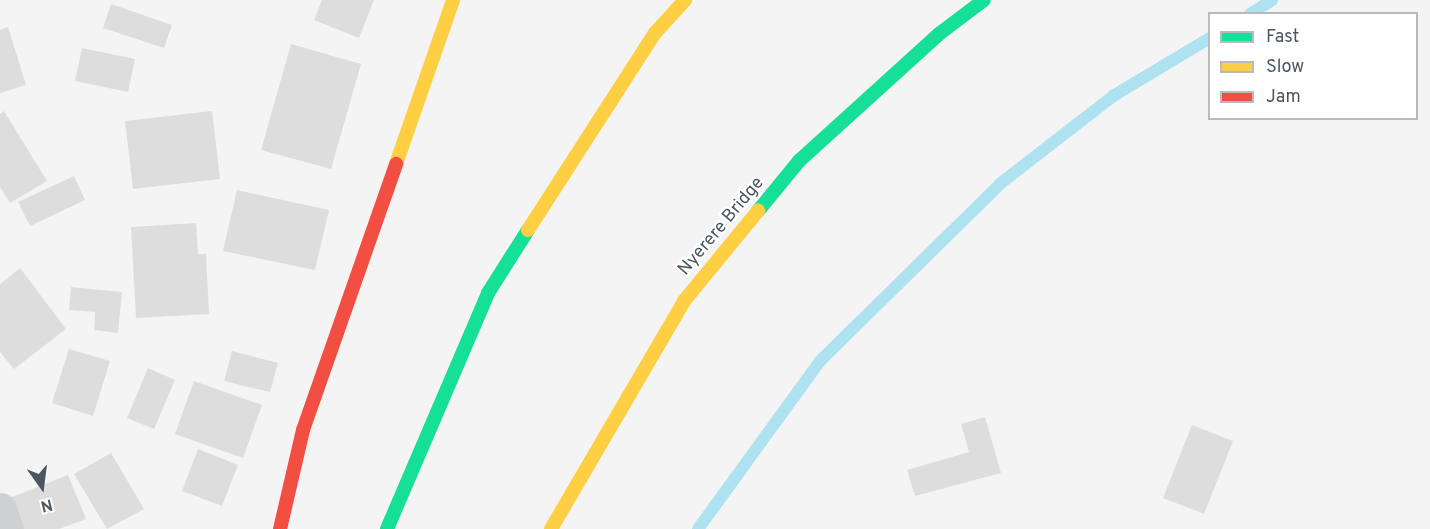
<!DOCTYPE html>
<style>
body{margin:0}
#map{position:relative;width:1430px;height:529px;overflow:hidden;background:#f4f4f4;font-family:Overpass,sans-serif}
div>[style]{position:absolute}
[style*='--x']{left:calc(var(--x)*1px);top:calc(var(--y)*1px);width:calc(var(--w)*1px);rotate:calc(var(--a)*1deg)}
.stream>*{height:12px;margin:-6px;padding:0 6px;transform-origin:6px;border-radius:6px;background:#aee2f0}
.building>*{inset:0;background:#ddddde}
.street>*{height:33px;margin:-16.5px;padding:0 16.5px;transform-origin:16.5px;border-radius:16.5px;background:#ced0d2}
.fast>*{height:14px;margin:-7px;padding:0 7px;transform-origin:7px;border-radius:7px;background:#16e098}
.slow>*{height:14px;margin:-7px;padding:0 7px;transform-origin:7px;border-radius:7px;background:#ffcf43}
.jam>*{height:14px;margin:-7px;padding:0 7px;transform-origin:7px;border-radius:7px;background:#f24e42}
span{translate:-50% -50%;white-space:nowrap;text-align:center;line-height:1.15;-webkit-text-stroke:4.5px #fff;paint-order:stroke}
.street-label{font-size:18px;color:#4a5661}
.legend{position:absolute;left:1208px;top:12px;width:210px;height:108px;box-sizing:border-box;background:#fff;border:2px solid #b7bbc0;margin:0;padding:8px 10px;list-style:none;font-size:18px;color:#4a5661}
.legend li{display:flex;align-items:center;gap:12px;height:30px}
.legend b{width:30px;border:2px solid #b7bbc0}
.north{position:absolute;left:12px;top:457px;width:60px;height:60px;-webkit-text-stroke:4px #fff;paint-order:stroke;rotate:166deg;font-size:16px;font-weight:700;line-height:24px;text-align:center;color:#4a5661}
.north::after{content:'';display:block;margin:auto;width:21px;height:27px;background:#4a5661;clip-path:polygon(50% 0,100% 100%,50% 72%,0 100%)}
</style>
<div id="map">
<div class="stream">
<div style="--x:1250;--y:14;--w:26;--a:-32"></div>
<div style="--x:698;--y:529;--w:208;--a:-54"></div>
<div style="--x:820;--y:361;--w:254;--a:-44.5"></div>
<div style="--x:1001;--y:183;--w:142;--a:-37.8"></div>
<div style="--x:1113;--y:96;--w:113;--a:-30.9"></div>
</div>
<div class="building">
<div style="clip-path:polygon(322px 0,374px 0,359px 38px,314px 20px)"></div>
<div style="clip-path:polygon(111px 4px,172px 25px,164px 48px,103px 28px)"></div>
<div style="clip-path:polygon(8px 27px,26px 85px,0 93px,0 30px)"></div>
<div style="clip-path:polygon(291px 44px,361px 64px,331px 169px,261px 150px)"></div>
<div style="clip-path:polygon(82px 48px,135px 59px,128px 92px,75px 81px)"></div>
<div style="clip-path:polygon(4px 111px,47px 181px,10px 203px,0 187px,0 114px)"></div>
<div style="clip-path:polygon(212px 111px,220px 179px,133px 189px,125px 121px)"></div>
<div style="clip-path:polygon(74px 176px,85px 200px,30px 226px,18px 202px)"></div>
<div style="clip-path:polygon(237px 190px,329px 210px,315px 270px,223px 251px)"></div>
<div style="clip-path:polygon(196px 223px,198px 254px,206px 254px,209px 314px,136px 318px,131px 227px)"></div>
<div style="clip-path:polygon(20px 268px,66px 329px,14px 369px,0 352px,0 284px)"></div>
<div style="clip-path:polygon(71px 287px,122px 292px,118px 333px,94px 330px,95px 312px,69px 310px)"></div>
<div style="clip-path:polygon(69px 349px,110px 361px,93px 416px,52px 403px)"></div>
<div style="clip-path:polygon(232px 351px,278px 363px,270px 392px,224px 381px)"></div>
<div style="clip-path:polygon(148px 368px,175px 380px,154px 429px,127px 418px)"></div>
<div style="clip-path:polygon(194px 381px,262px 405px,243px 458px,175px 434px)"></div>
<div style="clip-path:polygon(985px 417px,1001px 473px,915px 496px,907px 470px,969px 452px,961px 424px)"></div>
<div style="clip-path:polygon(1192px 425px,1233px 441px,1204px 514px,1163px 498px)"></div>
<div style="clip-path:polygon(198px 449px,238px 465px,222px 506px,182px 491px)"></div>
<div style="clip-path:polygon(111px 453px,144px 509px,107px 529px,74px 474px)"></div>
<div style="clip-path:polygon(68px 475px,86px 519px,59px 529px,19px 529px,7px 499px)"></div>
</div>
<div class="street">
<div style="--x:0;--y:509;--w:21;--a:71"></div>
</div>
<div class="fast">
<div style="--x:758;--y:211;--w:65;--a:-50.6"></div>
<div style="--x:799;--y:161;--w:189;--a:-42.2"></div>
<div style="--x:939;--y:34;--w:56;--a:-37.1"></div>
<div style="--x:387;--y:529;--w:257;--a:-66.8"></div>
<div style="--x:488;--y:293;--w:75;--a:-57.6"></div>
</div>
<div class="slow">
<div style="--x:396;--y:164;--w:174;--a:-70.8"></div>
<div style="--x:528;--y:230;--w:234;--a:-57.2"></div>
<div style="--x:655;--y:33;--w:45;--a:-47.7"></div>
<div style="--x:551;--y:529;--w:264;--a:-59.7"></div>
<div style="--x:684;--y:301;--w:117;--a:-50.6"></div>
</div>
<div class="jam">
<div style="--x:280;--y:529;--w:102;--a:-76.9"></div>
<div style="--x:303;--y:430;--w:282;--a:-70.7"></div>
</div>
<div class="street-label">
<span style="left:722px;top:227px;rotate:-50deg">Nyerere Bridge</span>
</div>
<ul class="legend">
<li><b style="height:8px;background:#16e098"></b>Fast</li>
<li><b style="height:8px;background:#ffcf43"></b>Slow</li>
<li><b style="height:8px;background:#f24e42"></b>Jam</li>
</ul>
<div class="north">N</div>
</div>
